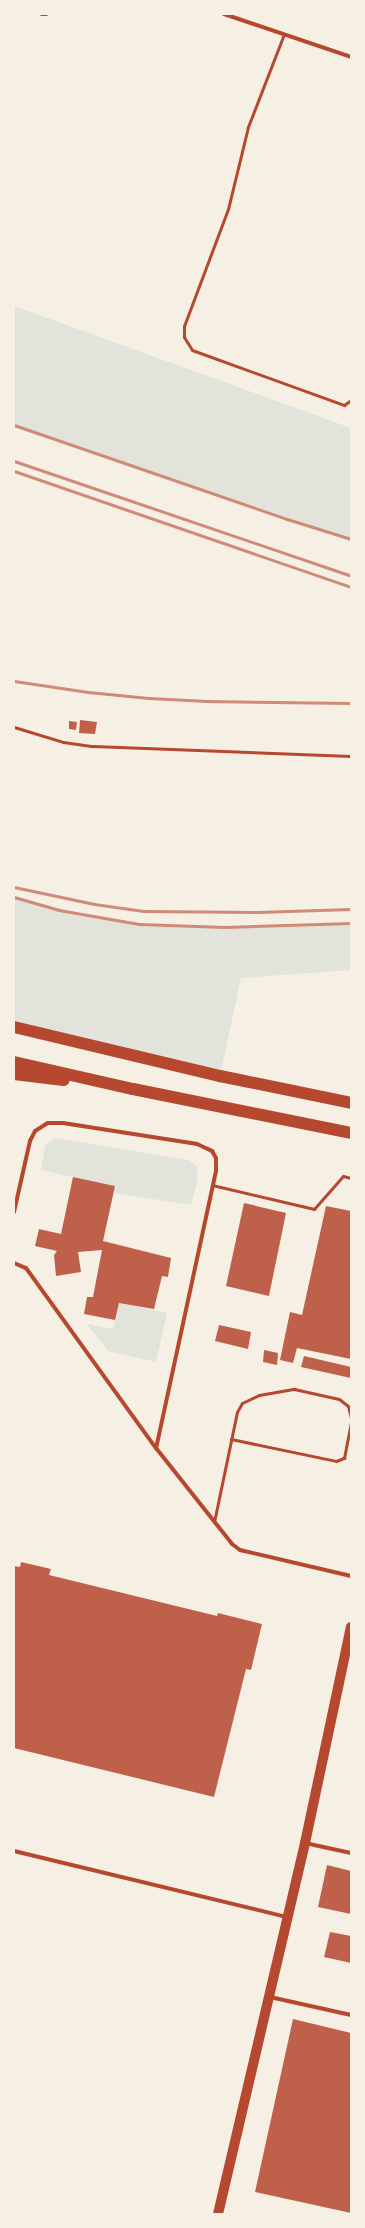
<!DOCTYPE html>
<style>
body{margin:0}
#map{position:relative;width:365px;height:2228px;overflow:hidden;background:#f6efe4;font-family:"Work Sans",sans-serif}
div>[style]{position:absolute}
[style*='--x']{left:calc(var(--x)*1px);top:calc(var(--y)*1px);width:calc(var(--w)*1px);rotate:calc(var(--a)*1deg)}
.green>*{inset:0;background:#e2e4dc}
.building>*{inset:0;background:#bf614a}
.service>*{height:3px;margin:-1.5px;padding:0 1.5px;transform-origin:1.5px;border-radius:1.5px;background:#b5482f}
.minor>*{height:4px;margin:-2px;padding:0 2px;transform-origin:2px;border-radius:2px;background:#b5482f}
.primary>*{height:10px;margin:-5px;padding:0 5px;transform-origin:5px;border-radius:5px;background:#b5482f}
.motorway>*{height:12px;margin:-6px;padding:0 6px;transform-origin:6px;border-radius:6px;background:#b5482f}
.rail>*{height:3px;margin:-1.5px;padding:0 1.5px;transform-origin:1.5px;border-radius:1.5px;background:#cf8b77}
span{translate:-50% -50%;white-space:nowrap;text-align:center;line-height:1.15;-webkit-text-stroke:3.5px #f6efe4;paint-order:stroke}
.frame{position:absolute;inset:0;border:15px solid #f6efe4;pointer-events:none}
</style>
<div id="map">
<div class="green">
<div style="clip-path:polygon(14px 306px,351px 428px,351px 539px,14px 425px)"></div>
<div style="clip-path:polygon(14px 897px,59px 910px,139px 924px,224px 927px,351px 923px,351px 970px,241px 978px,220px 1076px,14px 1027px)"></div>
<div style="clip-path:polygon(54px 1138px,189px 1160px,197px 1167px,198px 1178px,191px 1205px,114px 1193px,115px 1186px,41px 1170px,45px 1146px)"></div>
<div style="clip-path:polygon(119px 1303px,167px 1313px,156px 1362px,108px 1351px,87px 1324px,113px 1329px)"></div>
</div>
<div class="building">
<div style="clip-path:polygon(80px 720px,97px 722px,95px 734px,79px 733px)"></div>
<div style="clip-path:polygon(69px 721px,77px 722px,76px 730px,69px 729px)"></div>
<div style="clip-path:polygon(73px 1177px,115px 1186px,103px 1241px,171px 1258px,168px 1277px,162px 1276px,154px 1309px,119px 1303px,115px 1320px,84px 1314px,87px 1297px,93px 1297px,102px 1250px,78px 1252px,81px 1272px,56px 1276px,54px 1255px,57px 1251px,35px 1246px,39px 1229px,61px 1234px)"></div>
<div style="clip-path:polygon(244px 1203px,286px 1213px,269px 1296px,226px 1286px)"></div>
<div style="clip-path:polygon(326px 1206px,351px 1211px,351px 1359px,297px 1348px,293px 1363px,280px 1360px,290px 1312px,302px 1315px)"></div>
<div style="clip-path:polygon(219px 1325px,251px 1332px,248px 1349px,215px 1341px)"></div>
<div style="clip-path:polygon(264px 1350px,278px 1353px,277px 1365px,263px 1362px)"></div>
<div style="clip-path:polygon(304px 1356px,351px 1367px,351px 1378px,301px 1367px)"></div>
<div style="clip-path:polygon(21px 1562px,51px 1569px,49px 1575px,217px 1616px,218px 1613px,262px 1624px,251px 1670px,246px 1669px,214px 1797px,14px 1748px,14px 1566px,20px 1567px)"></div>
<div style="clip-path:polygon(327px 1865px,351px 1871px,351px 1914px,318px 1907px)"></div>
<div style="clip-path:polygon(330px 1932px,351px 1936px,351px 1963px,324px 1957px)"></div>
<div style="clip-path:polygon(293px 2019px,351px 2033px,351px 2213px,255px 2192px)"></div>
</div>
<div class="service">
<div style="--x:41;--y:14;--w:5;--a:0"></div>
<div style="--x:284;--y:34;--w:100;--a:111.2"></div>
<div style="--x:248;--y:127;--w:84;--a:103.7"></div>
<div style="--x:228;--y:209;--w:125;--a:110.6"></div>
<div style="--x:184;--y:326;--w:11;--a:90"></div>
<div style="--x:184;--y:337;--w:15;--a:58"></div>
<div style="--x:192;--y:350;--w:162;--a:19.9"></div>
<div style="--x:344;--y:405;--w:9;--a:-36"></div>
<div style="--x:14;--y:727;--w:51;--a:17"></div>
<div style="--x:63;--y:742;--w:30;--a:8"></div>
<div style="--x:93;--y:746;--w:258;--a:2.2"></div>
<div style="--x:212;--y:1185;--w:105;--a:13.2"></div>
<div style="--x:314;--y:1209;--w:44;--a:-48.7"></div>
<div style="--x:343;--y:1176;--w:8;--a:14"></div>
<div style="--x:231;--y:1439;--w:107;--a:11.8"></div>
<div style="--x:336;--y:1461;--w:9;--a:-21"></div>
<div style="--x:344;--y:1458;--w:37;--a:-79"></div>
<div style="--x:214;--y:1522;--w:112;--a:-78.2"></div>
<div style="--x:237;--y:1412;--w:10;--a:-61"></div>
<div style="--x:242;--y:1403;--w:19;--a:-25"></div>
<div style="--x:259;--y:1395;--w:36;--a:-10"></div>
<div style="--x:294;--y:1389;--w:46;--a:12.5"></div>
<div style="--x:339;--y:1399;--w:11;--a:38"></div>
<div style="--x:348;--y:1406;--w:12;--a:76"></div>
</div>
<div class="minor">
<div style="--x:224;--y:14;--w:134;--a:18.7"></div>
<div style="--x:14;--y:1212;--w:73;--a:-77.3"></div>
<div style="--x:30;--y:1141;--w:11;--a:-63"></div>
<div style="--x:35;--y:1131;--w:15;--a:-32"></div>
<div style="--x:48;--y:1123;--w:15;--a:0"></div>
<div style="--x:63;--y:1123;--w:136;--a:8.9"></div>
<div style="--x:197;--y:1144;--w:17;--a:25"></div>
<div style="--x:212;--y:1151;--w:8;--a:60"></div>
<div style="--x:216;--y:1158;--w:13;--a:90"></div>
<div style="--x:216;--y:1171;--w:283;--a:102.2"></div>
<div style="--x:14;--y:1263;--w:13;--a:23"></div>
<div style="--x:26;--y:1268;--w:222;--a:54.2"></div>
<div style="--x:156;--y:1448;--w:122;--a:51.6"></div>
<div style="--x:232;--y:1544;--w:10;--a:37"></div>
<div style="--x:240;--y:1550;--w:114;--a:13.2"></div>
<div style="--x:305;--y:1843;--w:47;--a:12.3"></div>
<div style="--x:14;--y:1851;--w:281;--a:13.6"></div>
<div style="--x:270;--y:1997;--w:83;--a:12.5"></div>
</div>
<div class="primary">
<div style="--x:218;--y:2214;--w:381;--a:-76.8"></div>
<div style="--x:305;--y:1843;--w:221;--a:-78"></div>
</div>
<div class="motorway">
<div style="--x:14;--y:1027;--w:212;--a:13.4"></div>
<div style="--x:220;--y:1076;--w:134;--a:11.6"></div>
<div style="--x:14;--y:1062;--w:122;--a:12.8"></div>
<div style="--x:133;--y:1089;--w:222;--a:11.4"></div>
<div style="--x:14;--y:1074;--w:50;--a:6.8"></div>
</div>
<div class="rail">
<div style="--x:14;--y:425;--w:289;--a:19"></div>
<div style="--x:287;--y:519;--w:67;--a:17.4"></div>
<div style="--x:14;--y:461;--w:356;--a:18.8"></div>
<div style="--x:14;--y:471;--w:356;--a:19"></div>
<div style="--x:14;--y:681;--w:75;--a:8.5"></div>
<div style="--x:88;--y:692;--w:61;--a:5.6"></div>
<div style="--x:149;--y:698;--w:58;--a:3"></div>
<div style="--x:207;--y:701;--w:144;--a:0.8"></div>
<div style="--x:14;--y:887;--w:82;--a:12"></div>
<div style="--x:94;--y:904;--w:50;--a:8"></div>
<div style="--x:144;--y:911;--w:113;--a:0.5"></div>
<div style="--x:257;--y:912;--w:94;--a:-1.8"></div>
<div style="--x:14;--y:897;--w:47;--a:16.1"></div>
<div style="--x:59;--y:910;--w:81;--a:9.9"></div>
<div style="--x:139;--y:924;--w:86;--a:2"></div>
<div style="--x:225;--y:927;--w:126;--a:-1.8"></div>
</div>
<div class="frame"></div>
</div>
